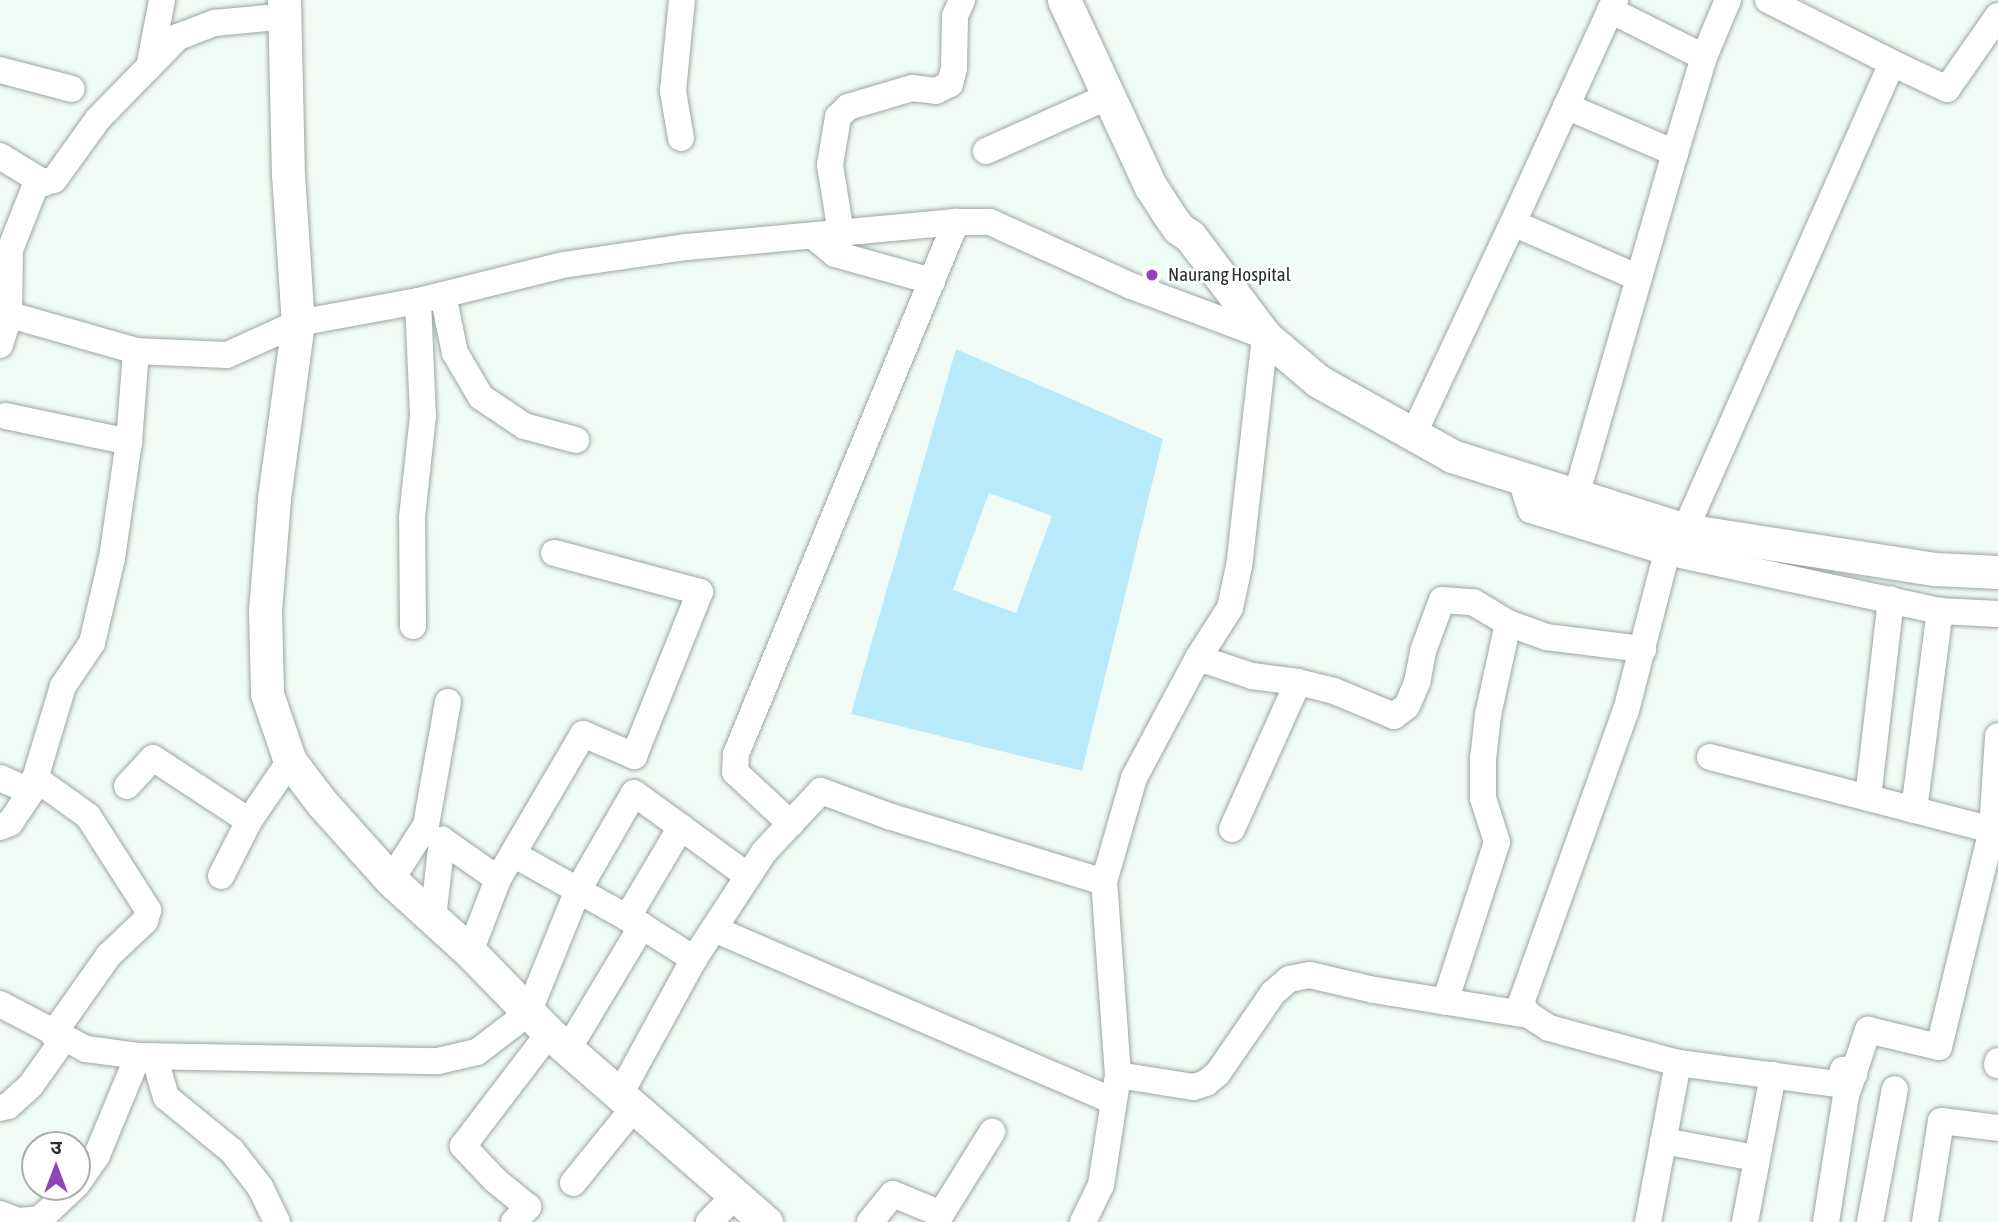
<!DOCTYPE html>
<meta charset="utf-8">
<style>
body{margin:0}
#map{position:relative;width:1998px;height:1222px;overflow:hidden;background:#f1fbf5;font-family:"Asap Condensed","Noto Sans Devanagari",sans-serif}
div>[style]{position:absolute}
[style*='--x']{left:calc(var(--x)*1px);top:calc(var(--y)*1px);width:calc(var(--w)*1px);rotate:calc(var(--a)*1deg)}
.water>*{inset:0;background:#b8eafb}
.pier>*{inset:0;background:#f1fbf5}
.roads{filter:drop-shadow(0 0 2px #9ca6a0) drop-shadow(0 0 2px #9ca6a0)}
.minor>*{height:26px;margin:-13px;padding:0 13px;transform-origin:13px;border-radius:13px;background:#fff}
.major>*{height:33px;margin:-16.5px;padding:0 16.5px;transform-origin:16.5px;border-radius:16.5px;background:#fff}
.dots>*{width:19px;height:19px;translate:-50% -50%;box-sizing:border-box;border:4px solid #fff;border-radius:50%}
span{translate:-50% -50%;white-space:nowrap;text-align:center;line-height:1.15;-webkit-text-stroke:5px #fff;paint-order:stroke}
.poi-label{font-size:19px;color:#2a2e2c}
.left{translate:0 -50%;text-align:left}
.north{position:absolute;left:21px;top:1131px;width:70px;height:70px;box-sizing:border-box;background:#fff;border:2px solid #aaabab;border-radius:50%;rotate:0deg;font-size:19px;font-weight:700;line-height:28px;text-align:center;color:#2a2e2c}
.north::after{content:'';display:block;margin:auto;width:24px;height:32px;background:#8f46b9;clip-path:polygon(50% 0,100% 100%,50% 72%,0 100%)}
</style>
<div id="map">
<div class="water">
<div style="clip-path:polygon(956px 349px,1163px 439px,1082px 771px,851px 714px)"></div>
</div>
<div class="pier">
<div style="clip-path:polygon(989px 493px,1052px 516px,1016px 613px,953px 590px)"></div>
</div>
<div class="roads">
<div class="minor">
<div style="--x:1615;--y:0;--w:245;--a:114.6"></div>
<div style="--x:1513;--y:223;--w:137;--a:23.6"></div>
<div style="--x:1768;--y:0;--w:139;--a:26.9"></div>
<div style="--x:1610;--y:10;--w:105;--a:26.6"></div>
<div style="--x:150;--y:63;--w:64;--a:-79.2"></div>
<div style="--x:0;--y:70;--w:74;--a:14.8"></div>
<div style="--x:1566;--y:106;--w:119;--a:23.3"></div>
<div style="--x:681;--y:138;--w:48;--a:-99.7"></div>
<div style="--x:673;--y:91;--w:91;--a:-84.4"></div>
<div style="--x:986;--y:151;--w:135;--a:-24.1"></div>
<div style="--x:0;--y:156;--w:52;--a:31.5"></div>
<div style="--x:841;--y:233;--w:69;--a:-99.2"></div>
<div style="--x:830;--y:165;--w:49;--a:-80.5"></div>
<div style="--x:838;--y:117;--w:14;--a:-45"></div>
<div style="--x:848;--y:107;--w:67;--a:-16.5"></div>
<div style="--x:912;--y:88;--w:24;--a:7"></div>
<div style="--x:936;--y:91;--w:16;--a:-27"></div>
<div style="--x:950;--y:84;--w:16;--a:-76"></div>
<div style="--x:954;--y:68;--w:52;--a:-88.9"></div>
<div style="--x:955;--y:16;--w:17;--a:-66"></div>
<div style="--x:813;--y:236;--w:28;--a:39"></div>
<div style="--x:835;--y:254;--w:101;--a:15.6"></div>
<div style="--x:443;--y:295;--w:59;--a:78.3"></div>
<div style="--x:455;--y:353;--w:51;--a:59.4"></div>
<div style="--x:481;--y:397;--w:52;--a:34"></div>
<div style="--x:524;--y:426;--w:54;--a:15.1"></div>
<div style="--x:0;--y:312;--w:141;--a:16"></div>
<div style="--x:136;--y:351;--w:91;--a:2.5"></div>
<div style="--x:227;--y:355;--w:78;--a:-24.3"></div>
<div style="--x:298;--y:323;--w:122;--a:-10.4"></div>
<div style="--x:418;--y:301;--w:149;--a:-13.9"></div>
<div style="--x:563;--y:265;--w:125;--a:-8.3"></div>
<div style="--x:687;--y:247;--w:270;--a:-5.3"></div>
<div style="--x:956;--y:222;--w:34;--a:0"></div>
<div style="--x:990;--y:222;--w:155;--a:24.4"></div>
<div style="--x:1131;--y:286;--w:143;--a:20.5"></div>
<div style="--x:1265;--y:336;--w:231;--a:96.4"></div>
<div style="--x:1239;--y:566;--w:43;--a:102.1"></div>
<div style="--x:1230;--y:608;--w:59;--a:122.6"></div>
<div style="--x:1198;--y:658;--w:136;--a:118.1"></div>
<div style="--x:1134;--y:778;--w:108;--a:106.1"></div>
<div style="--x:1104;--y:882;--w:223;--a:-163"></div>
<div style="--x:891;--y:817;--w:75;--a:-159.6"></div>
<div style="--x:821;--y:791;--w:83;--a:133.1"></div>
<div style="--x:764;--y:852;--w:128;--a:123.2"></div>
<div style="--x:694;--y:959;--w:154;--a:118.7"></div>
<div style="--x:0;--y:345;--w:31;--a:-73"></div>
<div style="--x:9;--y:315;--w:65;--a:-89.1"></div>
<div style="--x:10;--y:250;--w:71;--a:-68.5"></div>
<div style="--x:36;--y:184;--w:18;--a:-13"></div>
<div style="--x:54;--y:180;--w:75;--a:-54.2"></div>
<div style="--x:98;--y:119;--w:115;--a:-45.7"></div>
<div style="--x:178;--y:37;--w:40;--a:-21"></div>
<div style="--x:215;--y:23;--w:71;--a:-5.6"></div>
<div style="--x:5;--y:416;--w:127;--a:11.8"></div>
<div style="--x:1414;--y:433;--w:232;--a:-64.8"></div>
<div style="--x:1520;--y:477;--w:35;--a:72"></div>
<div style="--x:1531;--y:510;--w:142;--a:17.2"></div>
<div style="--x:1667;--y:552;--w:279;--a:12.2"></div>
<div style="--x:1940;--y:611;--w:58;--a:3"></div>
<div style="--x:1576;--y:496;--w:357;--a:-73.9"></div>
<div style="--x:1675;--y:153;--w:100;--a:-73.2"></div>
<div style="--x:1704;--y:57;--w:62;--a:-67.2"></div>
<div style="--x:1685;--y:530;--w:511;--a:-66.09"></div>
<div style="--x:1892;--y:63;--w:61;--a:25.3"></div>
<div style="--x:1947;--y:89;--w:89;--a:-55.1"></div>
<div style="--x:1667;--y:552;--w:163;--a:104.5"></div>
<div style="--x:1626;--y:710;--w:312;--a:109.7"></div>
<div style="--x:1521;--y:1004;--w:14;--a:54"></div>
<div style="--x:1529;--y:1015;--w:24;--a:33"></div>
<div style="--x:1549;--y:1028;--w:134;--a:15.2"></div>
<div style="--x:1678;--y:1063;--w:161;--a:7.5"></div>
<div style="--x:1838;--y:1084;--w:15;--a:-70"></div>
<div style="--x:1843;--y:1070;--w:12;--a:20"></div>
<div style="--x:413;--y:626;--w:109;--a:-90.5"></div>
<div style="--x:412;--y:517;--w:102;--a:-83.8"></div>
<div style="--x:423;--y:416;--w:115;--a:-92.5"></div>
<div style="--x:1198;--y:658;--w:57;--a:18.4"></div>
<div style="--x:1252;--y:676;--w:46;--a:7.4"></div>
<div style="--x:1298;--y:682;--w:37;--a:14"></div>
<div style="--x:1334;--y:691;--w:65;--a:22.6"></div>
<div style="--x:1394;--y:716;--w:16;--a:-38"></div>
<div style="--x:1407;--y:706;--w:25;--a:-67"></div>
<div style="--x:1417;--y:683;--w:33;--a:-79"></div>
<div style="--x:1423;--y:651;--w:54;--a:-69.6"></div>
<div style="--x:1442;--y:600;--w:31;--a:4"></div>
<div style="--x:1473;--y:602;--w:41;--a:31"></div>
<div style="--x:1508;--y:623;--w:40;--a:20.2"></div>
<div style="--x:1546;--y:637;--w:98;--a:7.1"></div>
<div style="--x:1710;--y:757;--w:291;--a:14.5"></div>
<div style="--x:1992;--y:830;--w:94;--a:-86.3"></div>
<div style="--x:0;--y:778;--w:34;--a:24"></div>
<div style="--x:35;--y:778;--w:65;--a:35.6"></div>
<div style="--x:88;--y:816;--w:112;--a:57.4"></div>
<div style="--x:148;--y:910;--w:11;--a:105"></div>
<div style="--x:145;--y:921;--w:50;--a:136.6"></div>
<div style="--x:109;--y:955;--w:97;--a:125.3"></div>
<div style="--x:127;--y:786;--w:38;--a:-47"></div>
<div style="--x:153;--y:758;--w:115;--a:33.3"></div>
<div style="--x:1868;--y:798;--w:200;--a:-83.4"></div>
<div style="--x:1914;--y:810;--w:201;--a:-82.6"></div>
<div style="--x:791;--y:824;--w:76;--a:-137.1"></div>
<div style="--x:735;--y:772;--w:18;--a:-87"></div>
<div style="--x:736;--y:754;--w:576;--a:-67.53"></div>
<div style="--x:0;--y:827;--w:11;--a:-22"></div>
<div style="--x:10;--y:823;--w:37;--a:-56"></div>
<div style="--x:31;--y:792;--w:111;--a:-73.2"></div>
<div style="--x:63;--y:686;--w:52;--a:-56"></div>
<div style="--x:92;--y:643;--w:87;--a:-76.8"></div>
<div style="--x:112;--y:558;--w:117;--a:-81.7"></div>
<div style="--x:129;--y:442;--w:91;--a:-85.6"></div>
<div style="--x:1232;--y:829;--w:161;--a:-65.8"></div>
<div style="--x:513;--y:854;--w:148;--a:29.2"></div>
<div style="--x:642;--y:926;--w:62;--a:32.4"></div>
<div style="--x:221;--y:876;--w:62;--a:-63"></div>
<div style="--x:249;--y:821;--w:73;--a:-55.7"></div>
<div style="--x:391;--y:880;--w:65;--a:-57.5"></div>
<div style="--x:426;--y:825;--w:125;--a:-79.9"></div>
<div style="--x:433;--y:918;--w:79;--a:-83.4"></div>
<div style="--x:442;--y:840;--w:68;--a:34.9"></div>
<div style="--x:627;--y:918;--w:106;--a:-59.3"></div>
<div style="--x:714;--y:929;--w:435;--a:23.3"></div>
<div style="--x:470;--y:952;--w:78;--a:-69"></div>
<div style="--x:498;--y:879;--w:168;--a:-59.6"></div>
<div style="--x:583;--y:734;--w:56;--a:23.3"></div>
<div style="--x:634;--y:756;--w:177;--a:-68.1"></div>
<div style="--x:700;--y:592;--w:151;--a:-165"></div>
<div style="--x:1445;--y:1002;--w:168;--a:-72"></div>
<div style="--x:1497;--y:842;--w:46;--a:-107.7"></div>
<div style="--x:1483;--y:798;--w:39;--a:-90"></div>
<div style="--x:1483;--y:759;--w:44;--a:-83.5"></div>
<div style="--x:1488;--y:715;--w:94;--a:-77.7"></div>
<div style="--x:0;--y:1004;--w:97;--a:27.6"></div>
<div style="--x:86;--y:1049;--w:52;--a:7.7"></div>
<div style="--x:138;--y:1056;--w:300;--a:1"></div>
<div style="--x:438;--y:1061;--w:40;--a:-13"></div>
<div style="--x:477;--y:1052;--w:64;--a:-37.4"></div>
<div style="--x:528;--y:1013;--w:133;--a:-67.9"></div>
<div style="--x:578;--y:890;--w:112;--a:-60"></div>
<div style="--x:634;--y:793;--w:141;--a:36.1"></div>
<div style="--x:568;--y:1049;--w:144;--a:-59"></div>
<div style="--x:154;--y:1056;--w:43;--a:73.7"></div>
<div style="--x:166;--y:1097;--w:85;--a:39.3"></div>
<div style="--x:232;--y:1151;--w:46;--a:52.1"></div>
<div style="--x:260;--y:1187;--w:39;--a:64"></div>
<div style="--x:1997;--y:1065;--w:4;--a:-76"></div>
<div style="--x:1118;--y:1075;--w:77;--a:9"></div>
<div style="--x:1194;--y:1087;--w:13;--a:-18"></div>
<div style="--x:1206;--y:1083;--w:16;--a:-40"></div>
<div style="--x:1218;--y:1073;--w:97;--a:-55.5"></div>
<div style="--x:1273;--y:993;--w:21;--a:-41"></div>
<div style="--x:1289;--y:979;--w:21;--a:-11"></div>
<div style="--x:1310;--y:975;--w:66;--a:13.2"></div>
<div style="--x:1374;--y:990;--w:157;--a:9.2"></div>
<div style="--x:0;--y:1108;--w:8;--a:-14"></div>
<div style="--x:8;--y:1106;--w:31;--a:-42"></div>
<div style="--x:31;--y:1085;--w:55;--a:-54.6"></div>
<div style="--x:1663;--y:1141;--w:95;--a:10.4"></div>
<div style="--x:573;--y:1183;--w:95;--a:-51"></div>
<div style="--x:77;--y:1184;--w:35;--a:-55"></div>
<div style="--x:97;--y:1155;--w:107;--a:-67.5"></div>
<div style="--x:0;--y:1214;--w:19;--a:21"></div>
<div style="--x:18;--y:1221;--w:22;--a:-5"></div>
<div style="--x:40;--y:1219;--w:47;--a:-43.3"></div>
<div style="--x:514;--y:1222;--w:21;--a:-47"></div>
<div style="--x:528;--y:1207;--w:43;--a:-140.7"></div>
<div style="--x:495;--y:1180;--w:47;--a:-133.3"></div>
<div style="--x:463;--y:1146;--w:142;--a:-52.7"></div>
<div style="--x:709;--y:1222;--w:35;--a:-45"></div>
<div style="--x:870;--y:1222;--w:36;--a:-51"></div>
<div style="--x:893;--y:1194;--w:52;--a:22.6"></div>
<div style="--x:941;--y:1214;--w:97;--a:-58.1"></div>
<div style="--x:1083;--y:1222;--w:41;--a:-64.1"></div>
<div style="--x:1101;--y:1185;--w:111;--a:-81.2"></div>
<div style="--x:1118;--y:1075;--w:194;--a:-94.1"></div>
<div style="--x:1648;--y:1222;--w:162;--a:-79.3"></div>
<div style="--x:1745;--y:1222;--w:150;--a:-79.2"></div>
<div style="--x:1826;--y:1222;--w:128;--a:-81"></div>
<div style="--x:1846;--y:1096;--w:70;--a:-71.6"></div>
<div style="--x:1868;--y:1030;--w:73;--a:13.5"></div>
<div style="--x:1939;--y:1047;--w:223;--a:-76.3"></div>
<div style="--x:1870;--y:1222;--w:135;--a:-79.4"></div>
<div style="--x:1925;--y:1222;--w:102;--a:-81"></div>
<div style="--x:1941;--y:1121;--w:57;--a:7"></div>
</div>
<div class="major">
<div style="--x:284;--y:0;--w:174;--a:88.7"></div>
<div style="--x:288;--y:174;--w:149;--a:86.2"></div>
<div style="--x:298;--y:323;--w:178;--a:97.8"></div>
<div style="--x:274;--y:499;--w:111;--a:94.6"></div>
<div style="--x:265;--y:610;--w:84;--a:88.6"></div>
<div style="--x:267;--y:694;--w:71;--a:71.1"></div>
<div style="--x:290;--y:761;--w:53;--a:52.7"></div>
<div style="--x:322;--y:803;--w:103;--a:48.1"></div>
<div style="--x:391;--y:880;--w:107;--a:42.3"></div>
<div style="--x:470;--y:952;--w:113;--a:45.7"></div>
<div style="--x:549;--y:1033;--w:288;--a:41.1"></div>
<div style="--x:1064;--y:0;--w:206;--a:65.1"></div>
<div style="--x:1151;--y:187;--w:30;--a:57"></div>
<div style="--x:1167;--y:212;--w:19;--a:55"></div>
<div style="--x:1178;--y:228;--w:14;--a:34"></div>
<div style="--x:1190;--y:236;--w:125;--a:53.1"></div>
<div style="--x:1265;--y:336;--w:70;--a:40.3"></div>
<div style="--x:1318;--y:381;--w:154;--a:29.2"></div>
<div style="--x:1452;--y:456;--w:244;--a:17.6"></div>
<div style="--x:1685;--y:530;--w:253;--a:8.9"></div>
<div style="--x:1935;--y:569;--w:63;--a:2.7"></div>
</div>
</div>
<div class="dots">
<div style="left:1152px;top:275px;background:#8f46b9"></div>
</div>
<div class="poi-label">
<span class="left" style="left:1168px;top:275px">Naurang Hospital</span>
</div>
<div class="north">उ</div>
</div>
